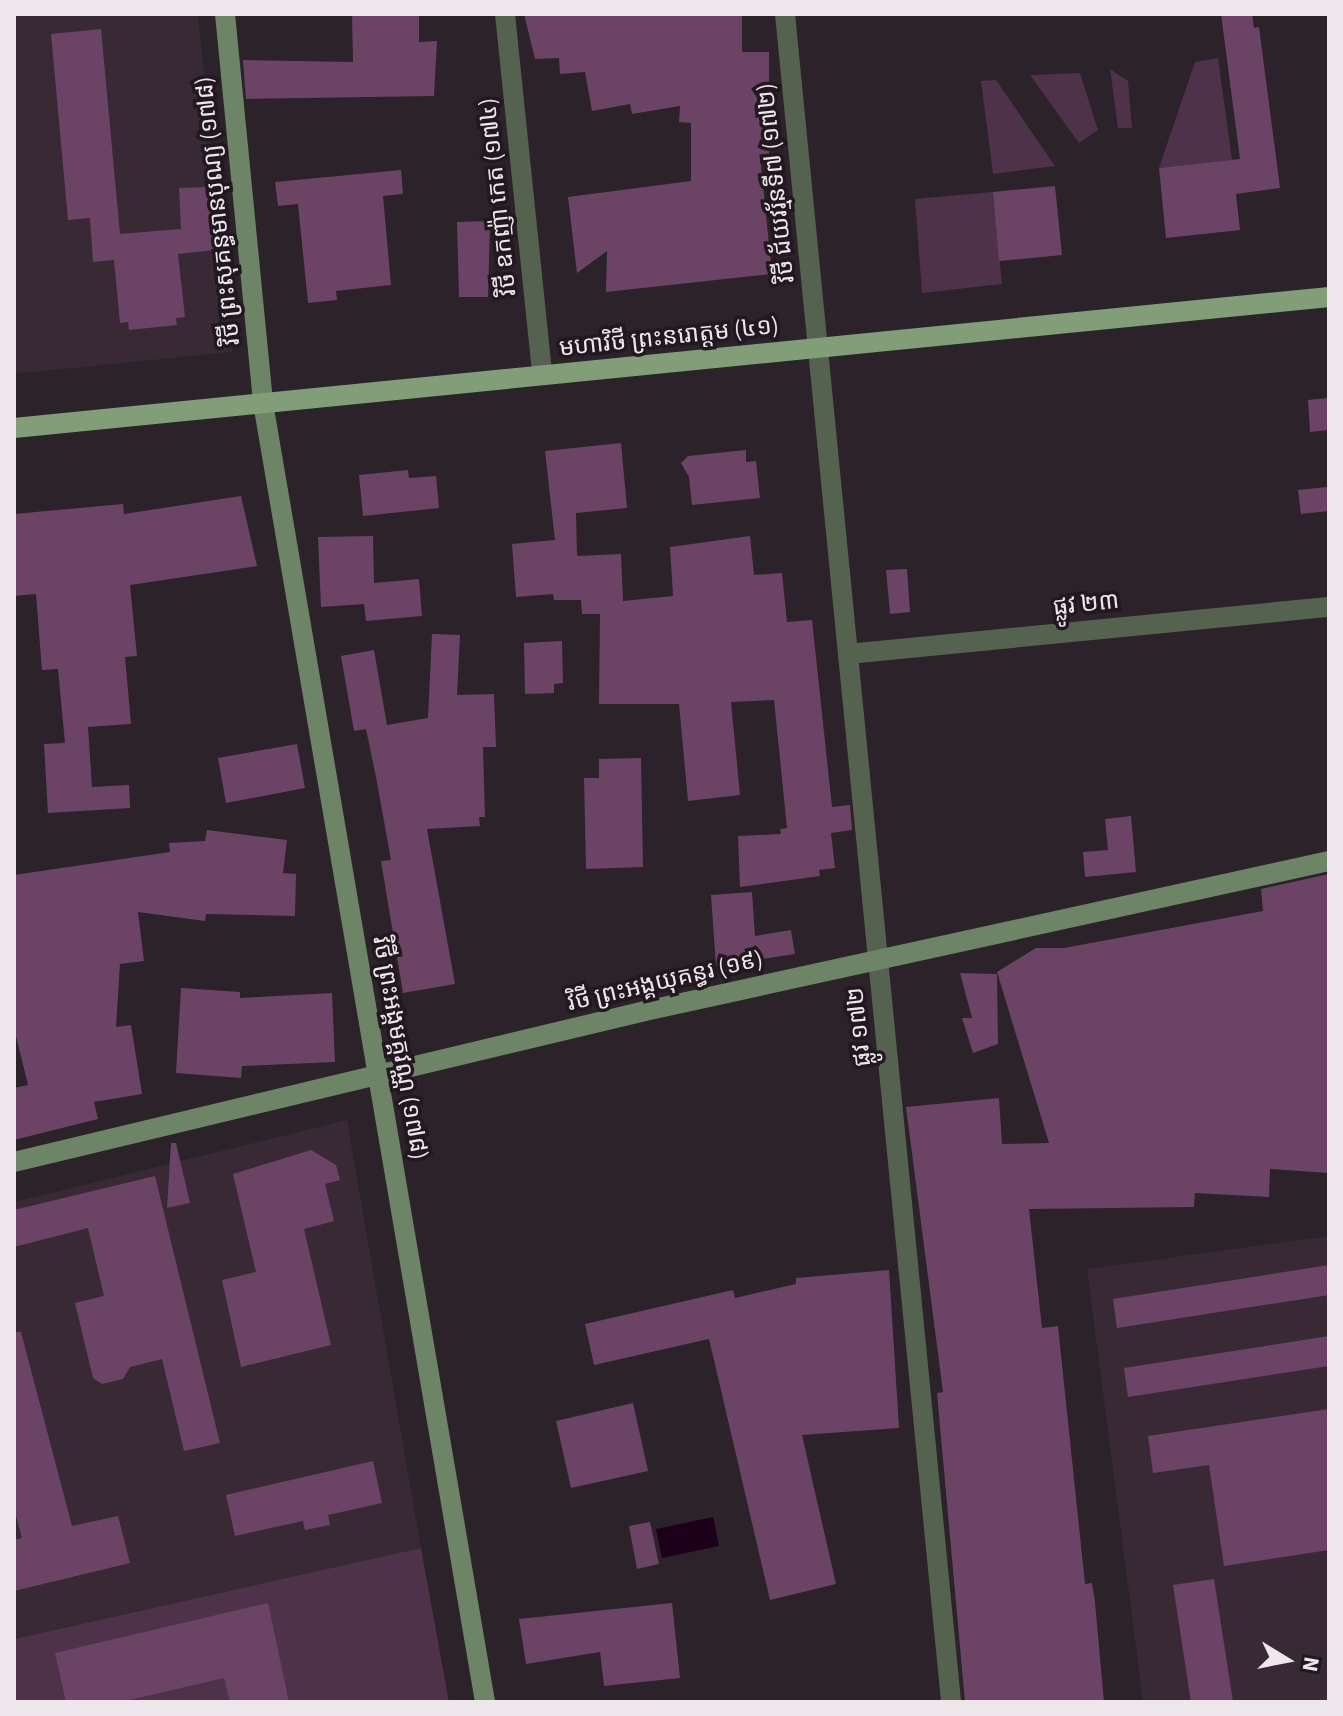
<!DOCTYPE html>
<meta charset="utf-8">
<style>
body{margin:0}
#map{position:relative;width:1343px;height:1716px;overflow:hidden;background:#2b222a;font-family:"Source Sans 3","Noto Sans Khmer",sans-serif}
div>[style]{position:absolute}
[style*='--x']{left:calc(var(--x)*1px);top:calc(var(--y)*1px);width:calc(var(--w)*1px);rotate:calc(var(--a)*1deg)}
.built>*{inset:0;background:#382935}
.green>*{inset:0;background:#4d3249}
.water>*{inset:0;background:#1c0019}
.building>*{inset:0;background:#6b4465}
.street>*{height:20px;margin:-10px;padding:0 10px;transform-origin:10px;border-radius:10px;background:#54624f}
.secondary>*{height:20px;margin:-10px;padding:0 10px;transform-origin:10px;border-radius:10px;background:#6e8467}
.primary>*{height:20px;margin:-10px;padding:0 10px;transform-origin:10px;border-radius:10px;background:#829e78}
span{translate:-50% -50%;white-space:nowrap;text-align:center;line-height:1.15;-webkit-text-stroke:7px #221820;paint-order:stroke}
.street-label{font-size:24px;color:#ede7ec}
.frame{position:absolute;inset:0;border:16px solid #ede7ec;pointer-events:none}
.north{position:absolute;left:1247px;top:1620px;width:80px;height:80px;-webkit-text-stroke:6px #221820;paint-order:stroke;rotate:100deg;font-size:22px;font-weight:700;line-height:32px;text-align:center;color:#ede7ec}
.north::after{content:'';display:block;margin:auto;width:28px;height:36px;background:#ede7ec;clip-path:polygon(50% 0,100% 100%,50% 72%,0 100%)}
</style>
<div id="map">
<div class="built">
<div style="clip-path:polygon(14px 14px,198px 14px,232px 352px,14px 374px)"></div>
<div style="clip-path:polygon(347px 1120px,421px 1548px,14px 1639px,14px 1202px)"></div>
<div style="clip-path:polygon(1329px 1236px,1329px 1702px,1143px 1702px,1087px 1269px)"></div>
</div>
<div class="green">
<div style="clip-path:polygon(1218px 58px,1232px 160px,1159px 168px,1195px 62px)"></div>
<div style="clip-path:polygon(1110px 69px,1128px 81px,1132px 128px,1118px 128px)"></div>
<div style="clip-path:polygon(1080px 73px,1098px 130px,1079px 143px,1030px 75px)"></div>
<div style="clip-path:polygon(996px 80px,1055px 166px,993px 174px,981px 81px)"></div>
<div style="clip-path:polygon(993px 192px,1002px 284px,922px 293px,915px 199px)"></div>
<div style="clip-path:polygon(421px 1548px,449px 1702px,14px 1702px,14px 1639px)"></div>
</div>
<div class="water">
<div style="clip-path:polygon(713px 1517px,719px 1546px,662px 1558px,656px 1529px)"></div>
</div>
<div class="building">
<div style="clip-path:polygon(352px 14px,419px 14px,419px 42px,437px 41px,434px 96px,246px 99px,243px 60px,353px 62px)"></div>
<div style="clip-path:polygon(524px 14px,742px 14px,742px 52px,769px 52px,769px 156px,760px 156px,772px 274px,606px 292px,607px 251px,577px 273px,568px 197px,691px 181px,691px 123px,679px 122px,680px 106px,632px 114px,630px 104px,592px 111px,585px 72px,560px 74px,559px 58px,535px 59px)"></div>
<div style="clip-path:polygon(1221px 14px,1252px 14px,1254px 28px,1259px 27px,1280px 188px,1236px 194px,1240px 230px,1166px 238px,1159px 168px,1240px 159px)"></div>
<div style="clip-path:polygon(101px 29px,120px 234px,181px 229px,179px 188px,210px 187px,215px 250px,178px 254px,185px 317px,176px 318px,177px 325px,129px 330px,128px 322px,120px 323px,114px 260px,93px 262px,90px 218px,68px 220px,51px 34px)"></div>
<div style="clip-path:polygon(401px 170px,403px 194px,383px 196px,391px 285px,336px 291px,337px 300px,308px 303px,298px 204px,278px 206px,275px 182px)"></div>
<div style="clip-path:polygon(1055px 186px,1062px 255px,999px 261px,993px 192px)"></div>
<div style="clip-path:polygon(490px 221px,488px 297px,459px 297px,457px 222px)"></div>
<div style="clip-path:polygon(1329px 398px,1329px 430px,1310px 432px,1308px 400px)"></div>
<div style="clip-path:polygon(621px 443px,627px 508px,576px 513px,577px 556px,621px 554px,623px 601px,673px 596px,670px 547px,750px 536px,754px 575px,782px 573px,787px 622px,812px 620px,832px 807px,850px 805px,852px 830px,831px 833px,835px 868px,819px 870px,820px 876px,740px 887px,738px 836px,781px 834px,780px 829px,787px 828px,774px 700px,731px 702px,740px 795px,688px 801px,679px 704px,599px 704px,600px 614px,582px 614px,581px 600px,554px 600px,553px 594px,516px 597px,512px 544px,555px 540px,545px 451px)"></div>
<div style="clip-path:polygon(746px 450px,746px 462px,756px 461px,760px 498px,692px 505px,689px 477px,681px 463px,688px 456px)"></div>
<div style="clip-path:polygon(408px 470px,409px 478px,436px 476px,439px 508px,363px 516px,359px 475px)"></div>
<div style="clip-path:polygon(1327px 487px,1329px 511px,1301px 514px,1298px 490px)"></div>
<div style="clip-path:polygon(241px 496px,257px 566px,130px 585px,137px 656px,125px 657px,131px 724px,88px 727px,92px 787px,129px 785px,130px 808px,48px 813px,44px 744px,65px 743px,58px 669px,42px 670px,36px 594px,14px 596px,14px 514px,123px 504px,124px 514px)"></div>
<div style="clip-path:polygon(373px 536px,374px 583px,419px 579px,422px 616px,366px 621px,364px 604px,321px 607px,318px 537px)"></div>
<div style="clip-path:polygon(907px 569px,910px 612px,890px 614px,886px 570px)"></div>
<div style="clip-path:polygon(432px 634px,460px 635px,457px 695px,494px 694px,496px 747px,483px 747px,485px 817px,479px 817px,480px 826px,427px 829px,455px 984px,403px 993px,381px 861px,391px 860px,376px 777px,366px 729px,354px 731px,341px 656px,374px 650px,387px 725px,428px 718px)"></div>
<div style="clip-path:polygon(562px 641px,563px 683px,554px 684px,554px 693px,525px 694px,524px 643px)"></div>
<div style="clip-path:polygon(297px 744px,305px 788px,226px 803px,218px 758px)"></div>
<div style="clip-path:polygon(641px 758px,643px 867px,586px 869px,584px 778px,599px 778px,599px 759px)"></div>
<div style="clip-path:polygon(1131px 816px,1136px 872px,1085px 877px,1083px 852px,1108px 850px,1105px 819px)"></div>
<div style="clip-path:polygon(207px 830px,287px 840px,283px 873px,296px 874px,295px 916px,206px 914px,205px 921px,138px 912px,144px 961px,120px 964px,116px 1027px,131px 1025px,142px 1094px,94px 1102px,98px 1119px,14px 1140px,14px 1088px,28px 1085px,14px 1028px,14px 875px,170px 852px,169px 843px,205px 841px)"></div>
<div style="clip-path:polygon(1329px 874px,1329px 1173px,1270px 1169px,1269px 1197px,1195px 1193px,1194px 1207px,1029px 1209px,1042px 1328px,1058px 1326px,1085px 1584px,1092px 1583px,1095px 1602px,1104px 1702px,965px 1702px,937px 1393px,943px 1392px,906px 1107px,999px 1098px,1002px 1144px,1049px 1143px,997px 972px,1036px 948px,1064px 948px,1263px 911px,1261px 889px)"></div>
<div style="clip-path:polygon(752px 892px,755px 936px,791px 930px,795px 954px,716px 966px,711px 895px)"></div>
<div style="clip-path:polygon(960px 973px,997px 974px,998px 1044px,973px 1053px,962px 1018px,972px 1018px)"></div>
<div style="clip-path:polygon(181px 988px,240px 992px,240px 998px,332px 993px,335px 1062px,242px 1066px,241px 1078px,176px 1073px)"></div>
<div style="clip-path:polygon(171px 1143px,176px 1143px,190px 1203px,167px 1208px)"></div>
<div style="clip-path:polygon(311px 1150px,336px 1165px,340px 1180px,325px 1184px,334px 1221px,304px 1229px,331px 1345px,241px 1367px,222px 1280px,256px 1272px,233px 1174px)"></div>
<div style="clip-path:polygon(155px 1176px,220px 1443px,184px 1451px,162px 1359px,130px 1367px,123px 1379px,102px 1384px,93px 1378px,75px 1303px,104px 1296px,88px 1228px,14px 1247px,14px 1210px)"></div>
<div style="clip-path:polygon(1329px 1265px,1329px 1295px,1117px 1328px,1113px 1299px)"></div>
<div style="clip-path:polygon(889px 1270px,899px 1428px,802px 1435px,836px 1584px,770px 1600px,709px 1339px,594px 1365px,585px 1324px,733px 1290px,735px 1298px,796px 1284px,796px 1278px)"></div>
<div style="clip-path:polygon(14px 1332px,21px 1332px,72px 1526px,118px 1516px,130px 1563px,14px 1591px,14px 1540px,22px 1538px,14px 1508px)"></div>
<div style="clip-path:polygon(1329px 1336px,1329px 1366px,1128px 1397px,1124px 1368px)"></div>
<div style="clip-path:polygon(633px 1403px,648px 1471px,571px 1488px,556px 1421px)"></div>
<div style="clip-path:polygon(1329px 1409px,1329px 1550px,1224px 1566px,1209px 1465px,1153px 1473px,1148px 1436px)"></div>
<div style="clip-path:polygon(373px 1461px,382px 1503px,328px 1515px,330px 1525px,305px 1530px,303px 1521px,235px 1536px,226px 1495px)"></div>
<div style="clip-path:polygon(650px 1522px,659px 1564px,637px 1569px,629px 1526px)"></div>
<div style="clip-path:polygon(1214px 1579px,1233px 1702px,1191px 1702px,1173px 1585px)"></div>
<div style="clip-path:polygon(268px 1603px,289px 1702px,230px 1702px,224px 1678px,121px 1702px,66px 1702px,55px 1653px)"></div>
<div style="clip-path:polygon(672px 1603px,680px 1678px,604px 1686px,600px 1652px,526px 1664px,519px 1619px)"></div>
</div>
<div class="street">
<div style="--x:505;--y:14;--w:363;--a:84.1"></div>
<div style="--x:785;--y:14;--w:1696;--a:84.38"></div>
<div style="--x:848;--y:654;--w:483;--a:-5.6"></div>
</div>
<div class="secondary">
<div style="--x:225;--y:14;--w:391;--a:84.4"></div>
<div style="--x:263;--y:403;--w:1318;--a:80.3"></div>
<div style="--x:14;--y:1162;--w:649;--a:-13.46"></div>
<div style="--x:645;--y:1011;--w:700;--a:-12.37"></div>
</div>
<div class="primary">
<div style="--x:14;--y:428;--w:1322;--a:-5.69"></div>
</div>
<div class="street-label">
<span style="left:776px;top:183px;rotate:-96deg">វិថី ជ័យវរ្ម័នទី៧ (១៧២)</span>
<span style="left:498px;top:197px;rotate:-96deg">វិថី ឧកញ៉ា កេត (១៧៤)</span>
<span style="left:218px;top:211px;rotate:-96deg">វិថី ព្រះសុគន្ធមានបុណ្យ (១៧៨)</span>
<span style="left:669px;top:337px;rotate:-6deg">មហាវិថី ព្រះនរោត្តម (៤១)</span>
<span style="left:1086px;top:604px;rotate:-6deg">ផ្លូវ ២៣</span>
<span style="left:665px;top:981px;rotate:-13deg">វិថី ព្រះអង្គយុគន្ធរ (១៩)</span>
<span style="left:859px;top:1027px;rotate:-96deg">ផ្លូវ ១៧២</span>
<span style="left:400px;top:1048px;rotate:80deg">វិថី ព្រះអង្គមគ្គវណ្ណ (១៧៨)</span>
</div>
<div class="frame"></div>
<div class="north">N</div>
</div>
